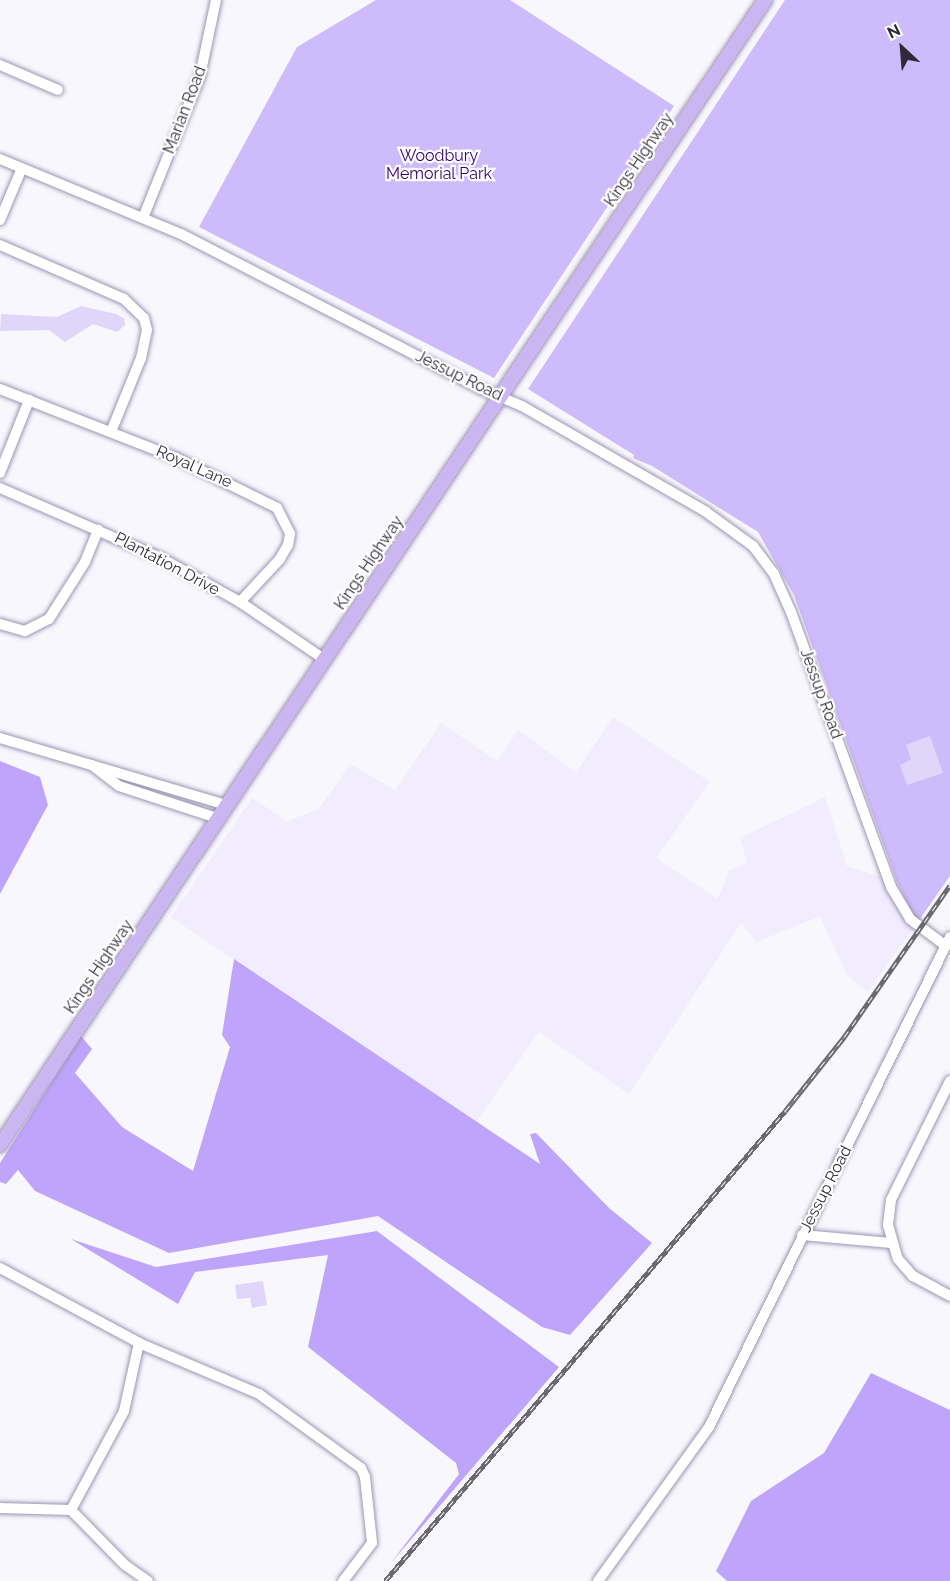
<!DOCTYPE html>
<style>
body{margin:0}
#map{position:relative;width:950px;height:1581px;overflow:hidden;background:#f8f7fd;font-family:Raleway,sans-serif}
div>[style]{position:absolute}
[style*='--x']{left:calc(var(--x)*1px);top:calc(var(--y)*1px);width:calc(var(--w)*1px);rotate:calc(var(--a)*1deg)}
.built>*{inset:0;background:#f2edfe}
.green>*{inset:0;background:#cebbfc}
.forest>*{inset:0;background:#bfa4fc}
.water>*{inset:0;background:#dfd6fa}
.roads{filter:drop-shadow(0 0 2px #9d95b4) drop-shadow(0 0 2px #9d95b4)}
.minor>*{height:10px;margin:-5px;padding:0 5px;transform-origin:5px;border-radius:5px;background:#fff}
.major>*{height:14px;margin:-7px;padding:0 7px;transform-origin:7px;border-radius:7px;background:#cab6f1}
.rail>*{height:4.5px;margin-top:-2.25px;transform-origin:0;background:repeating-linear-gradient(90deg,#fff 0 7px,#6b6873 0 14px);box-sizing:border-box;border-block:2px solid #6b6873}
span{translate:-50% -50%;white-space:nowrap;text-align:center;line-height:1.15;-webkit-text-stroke:4.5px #fff;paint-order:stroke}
.street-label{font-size:16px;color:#2e2a37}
.park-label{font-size:16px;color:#360069}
.north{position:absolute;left:872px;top:18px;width:60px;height:60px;-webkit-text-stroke:4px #fff;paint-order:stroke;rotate:334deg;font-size:16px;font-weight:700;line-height:24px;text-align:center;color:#2e2a37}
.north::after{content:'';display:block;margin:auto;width:21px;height:27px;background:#2e2a37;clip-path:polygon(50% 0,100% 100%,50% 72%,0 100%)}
</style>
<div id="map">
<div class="built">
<div style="clip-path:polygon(613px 717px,710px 782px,656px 858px,718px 899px,729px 870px,747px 863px,740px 838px,825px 797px,847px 866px,897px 882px,917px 923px,868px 992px,847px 975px,820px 916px,757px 942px,741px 923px,629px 1094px,539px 1032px,475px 1124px,171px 917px,252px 798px,287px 821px,319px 809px,350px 764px,395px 790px,441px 723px,497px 761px,518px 730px,576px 772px)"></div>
</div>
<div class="green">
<div style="clip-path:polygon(376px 0,510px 0,674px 106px,494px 378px,199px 227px,297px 47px)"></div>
<div style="clip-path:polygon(785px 0,950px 0,950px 876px,917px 923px,897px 882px,794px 595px,758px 532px,652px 466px,633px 458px,634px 455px,528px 389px)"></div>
</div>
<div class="forest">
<div style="clip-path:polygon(0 761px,40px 777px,48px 805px,0 894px)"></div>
<div style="clip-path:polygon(234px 959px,540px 1164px,530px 1134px,536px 1133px,609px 1208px,652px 1243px,570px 1335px,542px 1327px,378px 1216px,169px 1253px,35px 1191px,18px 1170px,6px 1184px,0 1182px,0 1163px,81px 1036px,92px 1049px,75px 1073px,122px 1127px,193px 1171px,230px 1047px,222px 1035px)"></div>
<div style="clip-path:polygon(377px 1231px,559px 1367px,390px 1564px,459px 1474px,456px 1463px,308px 1347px,328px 1255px,195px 1272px,178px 1304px,71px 1239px,156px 1267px)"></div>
<div style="clip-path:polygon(871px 1373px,950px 1410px,950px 1581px,727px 1581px,716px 1571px,751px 1501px,824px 1453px)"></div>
</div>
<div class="water">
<div style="clip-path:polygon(81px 306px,116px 314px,124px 318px,125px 325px,117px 332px,93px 324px,65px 342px,49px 330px,0 331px,1px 314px,57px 317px)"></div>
<div style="clip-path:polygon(930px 736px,943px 773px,907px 785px,900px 765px,911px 759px,906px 745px)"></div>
<div style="clip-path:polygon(263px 1281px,267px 1305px,252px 1308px,250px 1298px,237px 1299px,235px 1285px)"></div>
</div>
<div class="roads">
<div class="minor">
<div style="--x:0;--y:65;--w:63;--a:23.3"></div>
<div style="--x:0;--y:159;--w:196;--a:22.5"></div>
<div style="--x:181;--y:234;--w:338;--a:27.3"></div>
<div style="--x:481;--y:389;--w:44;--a:22.5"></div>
<div style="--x:522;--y:406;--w:212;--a:29.9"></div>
<div style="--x:706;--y:512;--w:58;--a:35.9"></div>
<div style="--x:753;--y:546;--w:35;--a:53"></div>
<div style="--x:774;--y:574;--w:42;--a:65.9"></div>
<div style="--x:791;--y:612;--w:293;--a:70"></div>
<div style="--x:891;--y:887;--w:37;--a:59"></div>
<div style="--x:910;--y:919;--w:45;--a:36.9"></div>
<div style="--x:143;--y:218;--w:153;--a:-68.1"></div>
<div style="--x:200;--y:76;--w:78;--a:-78.1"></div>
<div style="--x:0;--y:220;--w:56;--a:-67.1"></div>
<div style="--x:0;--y:245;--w:135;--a:23.5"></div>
<div style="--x:124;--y:299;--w:28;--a:44"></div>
<div style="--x:144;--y:318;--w:12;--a:76"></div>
<div style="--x:147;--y:330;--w:29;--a:102"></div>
<div style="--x:141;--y:358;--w:80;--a:112.1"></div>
<div style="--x:0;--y:389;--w:189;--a:21.4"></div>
<div style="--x:176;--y:458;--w:113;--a:26.3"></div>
<div style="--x:277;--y:508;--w:29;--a:63"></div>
<div style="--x:290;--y:534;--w:11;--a:100"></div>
<div style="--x:288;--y:545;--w:16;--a:120"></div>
<div style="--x:280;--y:559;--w:59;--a:132.9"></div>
<div style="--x:0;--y:473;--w:79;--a:-68.3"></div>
<div style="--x:0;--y:488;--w:178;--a:23.5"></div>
<div style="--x:163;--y:559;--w:88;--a:29.2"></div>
<div style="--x:240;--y:602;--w:102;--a:34.2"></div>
<div style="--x:0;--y:624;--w:26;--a:16"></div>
<div style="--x:25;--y:631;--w:27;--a:-27"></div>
<div style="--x:49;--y:619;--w:67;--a:-57.7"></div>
<div style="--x:85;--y:562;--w:35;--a:-68"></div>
<div style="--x:0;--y:738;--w:236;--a:16.5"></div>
<div style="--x:92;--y:765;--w:34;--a:38"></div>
<div style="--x:119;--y:786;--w:103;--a:18.1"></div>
<div style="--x:950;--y:1081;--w:133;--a:116.4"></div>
<div style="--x:891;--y:1200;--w:25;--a:97"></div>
<div style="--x:888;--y:1225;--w:35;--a:74"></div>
<div style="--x:898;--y:1259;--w:23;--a:49"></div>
<div style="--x:913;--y:1276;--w:42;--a:28.4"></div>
<div style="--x:802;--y:1235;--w:90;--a:5.1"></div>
<div style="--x:0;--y:1268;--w:158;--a:28.3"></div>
<div style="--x:139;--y:1343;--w:130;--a:23"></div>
<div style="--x:259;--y:1394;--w:126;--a:36"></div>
<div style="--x:361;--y:1468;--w:10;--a:66"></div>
<div style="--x:365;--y:1477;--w:66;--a:83.9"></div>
<div style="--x:372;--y:1543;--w:48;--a:127.3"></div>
<div style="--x:0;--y:1508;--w:71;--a:1.6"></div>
<div style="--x:71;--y:1510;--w:77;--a:45.5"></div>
<div style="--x:125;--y:1565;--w:28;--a:35"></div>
<div style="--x:71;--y:1510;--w:112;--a:-61.8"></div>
<div style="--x:124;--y:1411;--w:70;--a:-77.6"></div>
<div style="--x:598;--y:1581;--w:190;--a:-54.2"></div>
<div style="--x:709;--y:1427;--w:546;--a:-63.81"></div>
</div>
<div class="major">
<div style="--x:0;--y:1145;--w:1377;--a:-56.25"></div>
</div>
</div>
<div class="rail">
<div style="--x:385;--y:1581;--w:617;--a:-49.6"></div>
<div style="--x:785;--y:1111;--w:95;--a:-51.4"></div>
<div style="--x:844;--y:1037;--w:185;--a:-55.1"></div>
</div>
<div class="street-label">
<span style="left:185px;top:110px;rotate:-69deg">Marian Road</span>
<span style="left:639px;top:160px;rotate:-56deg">Kings Highway</span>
<span style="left:459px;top:376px;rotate:26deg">Jessup Road</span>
<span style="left:194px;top:467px;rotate:24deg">Royal Lane</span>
<span style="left:369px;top:563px;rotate:-56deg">Kings Highway</span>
<span style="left:167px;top:564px;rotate:28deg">Plantation Drive</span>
<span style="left:821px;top:694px;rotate:70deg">Jessup Road</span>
<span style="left:99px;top:967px;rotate:-56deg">Kings Highway</span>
<span style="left:826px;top:1189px;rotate:-63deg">Jessup Road</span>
</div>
<div class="park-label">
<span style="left:439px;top:165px">Woodbury<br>Memorial Park</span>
</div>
<div class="north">N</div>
</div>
